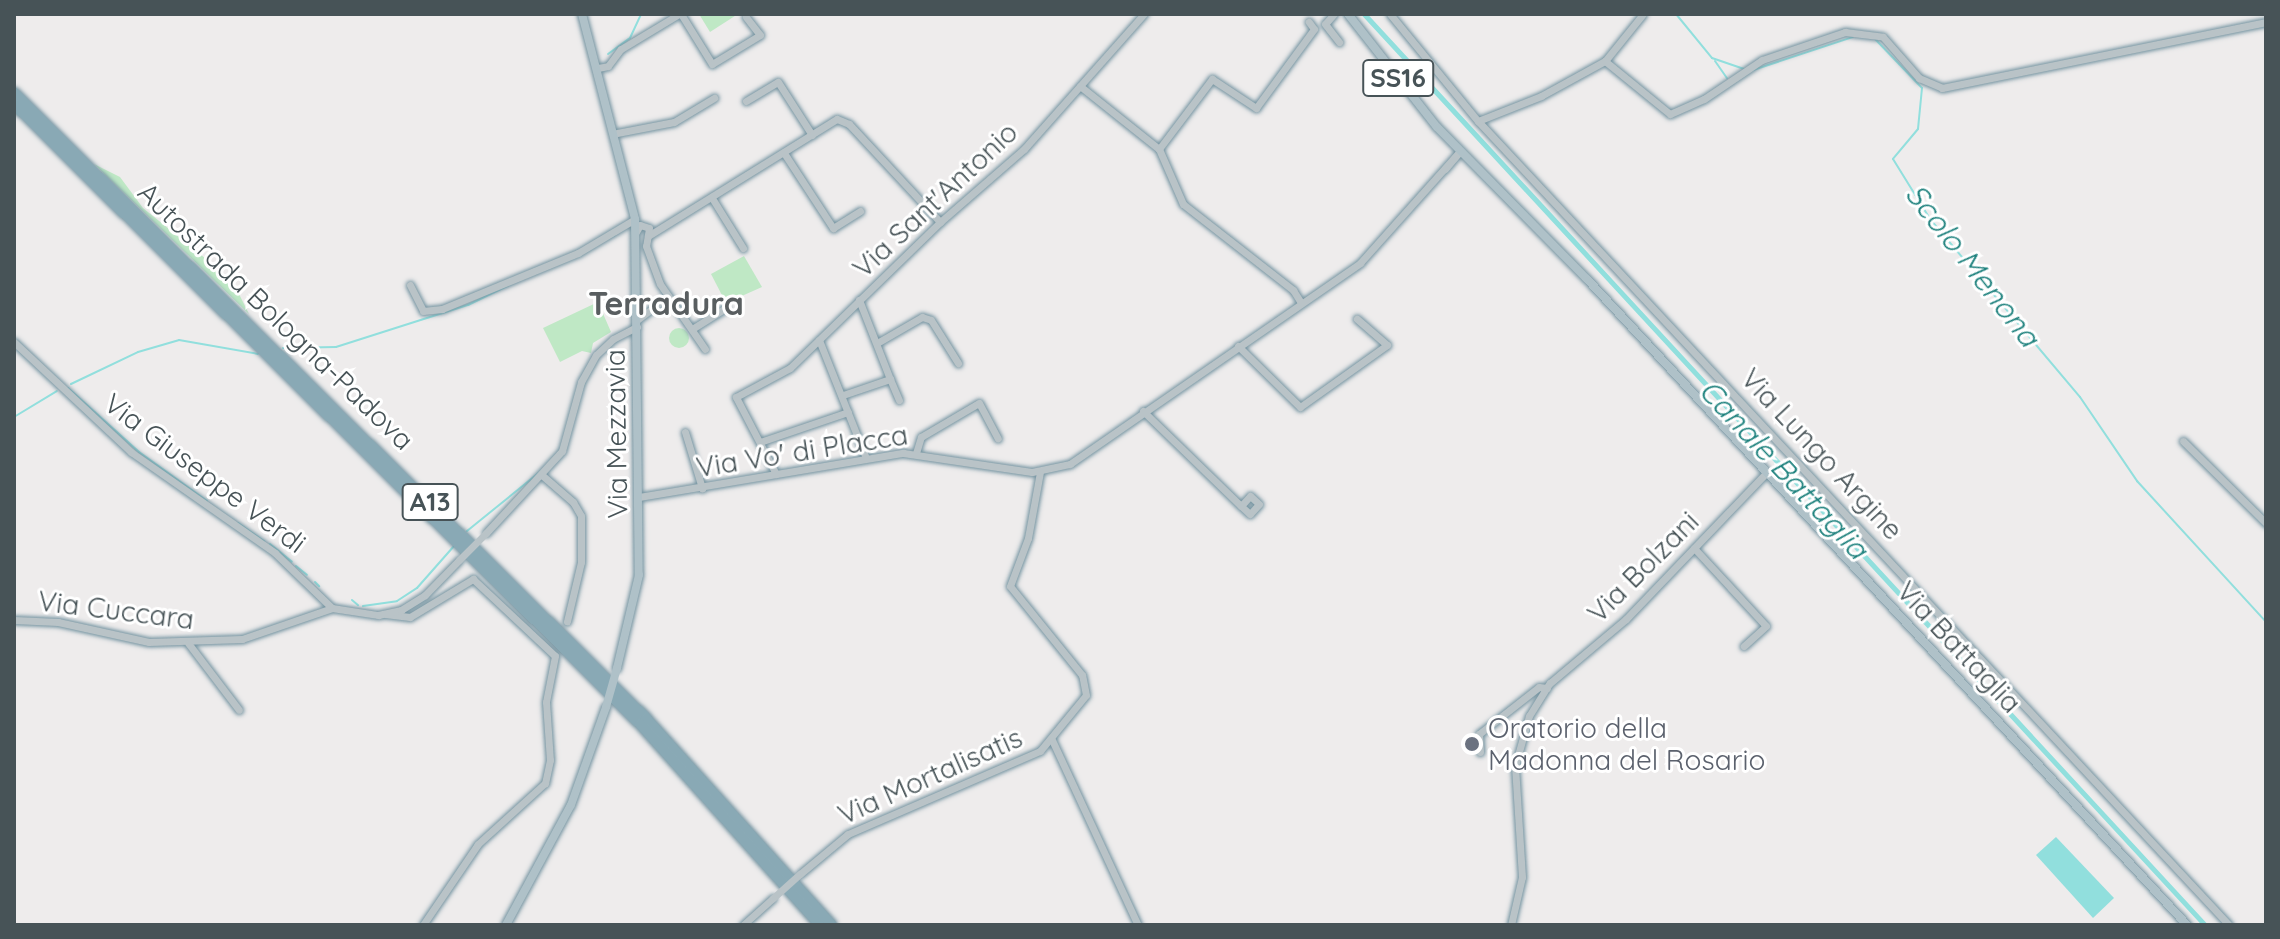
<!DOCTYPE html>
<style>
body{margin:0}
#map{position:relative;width:2280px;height:939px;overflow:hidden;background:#eeecec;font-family:Quicksand,sans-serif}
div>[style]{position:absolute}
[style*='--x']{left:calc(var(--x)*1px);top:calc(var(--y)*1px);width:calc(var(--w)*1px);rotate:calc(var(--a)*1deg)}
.green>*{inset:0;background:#bfe8c5}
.round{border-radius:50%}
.water>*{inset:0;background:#91dfdd}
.stream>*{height:2px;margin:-1px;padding:0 1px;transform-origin:1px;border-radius:1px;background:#91dfdd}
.canal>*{height:5px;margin:-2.5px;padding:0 2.5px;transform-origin:2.5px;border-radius:2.5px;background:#91dfdd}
.roads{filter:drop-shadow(0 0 2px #7594a1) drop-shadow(0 0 2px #7594a1)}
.minor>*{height:7px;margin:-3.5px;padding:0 3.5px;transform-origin:3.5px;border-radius:3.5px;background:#b9c3c7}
.major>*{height:8px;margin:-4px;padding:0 4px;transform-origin:4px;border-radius:4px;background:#afc1c8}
.highway>*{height:10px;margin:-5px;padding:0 5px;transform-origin:5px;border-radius:5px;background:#89a9b5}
.minor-bridge>*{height:7px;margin:-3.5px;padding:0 3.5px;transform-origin:3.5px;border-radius:3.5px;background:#b9c3c7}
.major-bridge>*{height:8px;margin:-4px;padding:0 4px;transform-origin:4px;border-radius:4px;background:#afc1c8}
.dots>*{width:22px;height:22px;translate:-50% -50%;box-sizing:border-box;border:4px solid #fff;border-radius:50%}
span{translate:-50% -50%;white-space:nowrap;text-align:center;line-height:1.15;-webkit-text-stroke:6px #fff;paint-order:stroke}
.shield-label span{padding:2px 6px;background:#fff;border:2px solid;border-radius:6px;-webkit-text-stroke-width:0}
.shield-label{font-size:26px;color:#475357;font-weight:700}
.street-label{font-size:28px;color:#475357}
.worship-label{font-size:28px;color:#5b616d}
.left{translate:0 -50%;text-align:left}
.water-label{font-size:30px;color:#1c807c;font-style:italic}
.quarter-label{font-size:32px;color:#595e60;font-weight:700}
.frame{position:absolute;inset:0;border:16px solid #475357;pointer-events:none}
</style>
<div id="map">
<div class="green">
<div style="clip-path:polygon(699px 14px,738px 14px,710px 32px)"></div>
<div style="clip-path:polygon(94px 164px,120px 177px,143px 208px,211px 263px,236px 288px,249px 314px)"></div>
<div style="clip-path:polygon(744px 256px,762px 287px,726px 303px,711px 274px)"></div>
<div style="clip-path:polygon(598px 302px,611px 332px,593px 343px,591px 353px,582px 351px,560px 362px,543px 328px)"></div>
<div class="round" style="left:669px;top:328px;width:20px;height:20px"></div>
</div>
<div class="water">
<div style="clip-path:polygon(2056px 837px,2114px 898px,2093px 918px,2036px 855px)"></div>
</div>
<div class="stream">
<div style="--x:1676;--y:14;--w:57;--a:50.7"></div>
<div style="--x:1712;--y:58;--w:34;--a:19"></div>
<div style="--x:1875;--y:39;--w:68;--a:46.2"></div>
<div style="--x:1922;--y:88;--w:41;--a:95.6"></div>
<div style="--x:1918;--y:129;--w:39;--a:130"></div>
<div style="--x:1893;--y:159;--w:70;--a:58.3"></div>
<div style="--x:1930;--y:219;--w:233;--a:49.9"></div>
<div style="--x:2080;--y:397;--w:102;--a:55.8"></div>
<div style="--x:2137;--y:481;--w:191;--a:47.5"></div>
<div style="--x:608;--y:54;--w:27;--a:-36"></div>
<div style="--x:630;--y:38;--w:26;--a:-65"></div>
<div style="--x:1715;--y:61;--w:21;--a:55"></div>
<div style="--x:1750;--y:71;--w:108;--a:-18.3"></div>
<div style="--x:535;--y:274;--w:89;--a:-26"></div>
<div style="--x:283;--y:348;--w:53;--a:-1.1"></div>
<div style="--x:336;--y:347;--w:139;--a:-17.7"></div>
<div style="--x:468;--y:305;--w:48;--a:-26"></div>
<div style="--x:71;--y:384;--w:74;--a:-25.5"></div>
<div style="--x:138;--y:352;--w:43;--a:-16.3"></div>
<div style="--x:179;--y:340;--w:80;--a:10"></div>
<div style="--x:68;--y:388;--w:96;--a:42"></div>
<div style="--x:139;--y:452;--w:84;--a:35.8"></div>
<div style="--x:14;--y:417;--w:50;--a:-31.2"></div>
<div style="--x:238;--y:523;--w:32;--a:35"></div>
<div style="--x:467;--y:531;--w:102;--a:-39"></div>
<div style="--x:270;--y:544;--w:28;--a:39"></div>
<div style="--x:296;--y:566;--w:14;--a:39"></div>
<div style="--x:315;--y:582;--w:6;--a:45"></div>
<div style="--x:352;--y:600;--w:8;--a:40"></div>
<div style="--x:363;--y:606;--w:34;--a:-8"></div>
<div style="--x:397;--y:601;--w:24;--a:-33"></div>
<div style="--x:417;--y:588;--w:56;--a:-48.6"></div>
</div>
<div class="canal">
<div style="--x:1364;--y:14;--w:1240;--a:47.29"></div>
</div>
<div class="roads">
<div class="minor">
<div style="--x:681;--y:14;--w:59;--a:58.2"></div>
<div style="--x:712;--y:64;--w:56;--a:-31.1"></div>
<div style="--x:760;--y:35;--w:23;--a:-128"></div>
<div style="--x:1334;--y:14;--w:13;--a:132"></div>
<div style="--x:1325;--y:24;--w:23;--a:52"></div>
<div style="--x:1390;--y:14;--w:139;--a:50.6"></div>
<div style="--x:1478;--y:121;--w:1100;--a:46.95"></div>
<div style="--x:1605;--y:61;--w:60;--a:-51"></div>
<div style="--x:598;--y:68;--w:10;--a:-11"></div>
<div style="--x:608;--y:66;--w:21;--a:-53"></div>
<div style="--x:621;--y:49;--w:68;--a:-31.1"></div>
<div style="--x:1080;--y:86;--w:101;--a:38.6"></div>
<div style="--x:1159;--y:149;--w:60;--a:66.4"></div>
<div style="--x:1183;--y:204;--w:140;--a:38"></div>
<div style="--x:1293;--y:290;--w:15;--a:58"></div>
<div style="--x:746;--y:101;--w:37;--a:-31"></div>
<div style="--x:778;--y:82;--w:63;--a:57.3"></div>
<div style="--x:1478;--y:121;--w:68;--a:-21.6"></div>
<div style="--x:1541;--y:96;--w:73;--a:-28.7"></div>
<div style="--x:1605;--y:61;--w:84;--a:39.2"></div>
<div style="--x:1670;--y:114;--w:37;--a:-24"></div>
<div style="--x:1704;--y:99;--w:70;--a:-33.9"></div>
<div style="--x:1762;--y:60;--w:88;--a:-18.6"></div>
<div style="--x:1845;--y:32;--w:38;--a:7"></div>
<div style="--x:1883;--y:37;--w:55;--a:48.7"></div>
<div style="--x:1919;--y:78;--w:25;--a:23"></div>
<div style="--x:1942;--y:88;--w:331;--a:-11.5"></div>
<div style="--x:617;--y:133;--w:58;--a:-10.9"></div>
<div style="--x:674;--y:122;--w:47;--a:-31"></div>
<div style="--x:1159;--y:149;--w:88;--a:-52.9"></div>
<div style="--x:1212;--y:79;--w:53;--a:33.4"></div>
<div style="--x:1256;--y:108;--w:98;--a:-53.7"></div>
<div style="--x:1314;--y:29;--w:9;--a:-126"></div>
<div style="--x:784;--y:153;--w:90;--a:56.8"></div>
<div style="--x:833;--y:228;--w:32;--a:-32"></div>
<div style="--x:1445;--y:169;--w:23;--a:-50"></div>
<div style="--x:712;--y:198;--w:59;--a:58.2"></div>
<div style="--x:636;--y:232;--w:8;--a:-60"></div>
<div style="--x:640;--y:225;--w:9;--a:18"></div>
<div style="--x:649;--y:228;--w:18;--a:99"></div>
<div style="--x:646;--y:246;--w:40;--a:69.8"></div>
<div style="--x:660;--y:284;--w:79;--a:55.3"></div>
<div style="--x:648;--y:236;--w:222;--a:-31.8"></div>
<div style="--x:837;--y:119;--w:13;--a:23"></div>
<div style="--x:849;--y:124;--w:134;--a:47.1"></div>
<div style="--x:410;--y:285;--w:29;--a:63"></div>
<div style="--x:423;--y:311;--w:19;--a:-6"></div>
<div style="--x:442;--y:309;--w:147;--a:-22.4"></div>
<div style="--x:578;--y:253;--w:66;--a:-30.8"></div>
<div style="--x:637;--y:320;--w:39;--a:-37"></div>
<div style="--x:692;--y:329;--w:40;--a:-32"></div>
<div style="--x:819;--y:340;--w:127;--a:68.3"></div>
<div style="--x:14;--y:342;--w:161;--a:43.2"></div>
<div style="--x:131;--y:452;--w:176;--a:35"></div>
<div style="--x:275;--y:553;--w:79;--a:44"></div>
<div style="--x:877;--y:343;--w:52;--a:-30"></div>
<div style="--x:922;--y:317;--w:9;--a:18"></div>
<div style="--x:931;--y:320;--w:51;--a:57.9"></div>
<div style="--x:1238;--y:346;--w:87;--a:44.5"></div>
<div style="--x:1300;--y:407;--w:107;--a:-35.5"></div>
<div style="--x:1387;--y:345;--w:40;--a:-139"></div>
<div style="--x:890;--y:379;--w:23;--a:67"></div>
<div style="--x:843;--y:395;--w:50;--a:-18.8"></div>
<div style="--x:890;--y:379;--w:85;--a:-111.4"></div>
<div style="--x:1143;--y:411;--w:136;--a:44.1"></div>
<div style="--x:1241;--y:506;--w:12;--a:42"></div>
<div style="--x:1250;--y:514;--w:13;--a:-48"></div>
<div style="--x:1259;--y:504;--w:12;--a:-138"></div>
<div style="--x:1250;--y:496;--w:13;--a:132"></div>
<div style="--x:685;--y:432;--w:59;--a:73.1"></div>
<div style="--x:2183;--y:441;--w:117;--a:44.7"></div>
<div style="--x:760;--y:442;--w:93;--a:-18.8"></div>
<div style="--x:916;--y:453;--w:17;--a:-73"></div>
<div style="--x:921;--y:437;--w:67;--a:-30.4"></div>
<div style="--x:979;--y:403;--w:40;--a:62"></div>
<div style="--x:776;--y:474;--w:87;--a:-117.5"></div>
<div style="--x:736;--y:397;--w:61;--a:-28.2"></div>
<div style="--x:790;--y:368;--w:209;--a:-44.2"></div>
<div style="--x:940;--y:222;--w:111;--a:-41"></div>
<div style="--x:1024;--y:149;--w:181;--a:-48.4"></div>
<div style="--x:543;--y:476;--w:40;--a:41"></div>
<div style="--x:573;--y:502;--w:16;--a:60"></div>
<div style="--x:581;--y:516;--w:46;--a:90"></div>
<div style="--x:581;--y:562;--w:61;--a:103.3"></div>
<div style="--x:639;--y:497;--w:268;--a:-9.5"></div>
<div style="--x:903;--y:453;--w:130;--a:8.4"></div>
<div style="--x:1032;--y:472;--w:39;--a:-12"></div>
<div style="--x:1070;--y:464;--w:353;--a:-34.7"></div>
<div style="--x:1360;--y:263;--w:150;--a:-48.2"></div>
<div style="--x:486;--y:533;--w:112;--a:-47.2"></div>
<div style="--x:562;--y:451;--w:72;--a:-74.6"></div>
<div style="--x:581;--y:382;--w:31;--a:-61"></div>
<div style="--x:596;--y:355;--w:23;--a:-43"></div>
<div style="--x:613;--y:339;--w:27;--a:-27"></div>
<div style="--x:1694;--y:548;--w:106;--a:47.3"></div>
<div style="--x:1766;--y:626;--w:30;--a:138"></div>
<div style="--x:385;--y:614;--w:25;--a:7"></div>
<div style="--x:410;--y:617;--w:74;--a:-31.1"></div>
<div style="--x:473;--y:579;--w:112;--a:43.2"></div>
<div style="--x:555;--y:656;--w:47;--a:101.1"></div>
<div style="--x:546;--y:702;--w:58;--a:86.1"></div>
<div style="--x:550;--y:760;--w:24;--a:102"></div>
<div style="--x:545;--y:783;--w:91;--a:137.7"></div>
<div style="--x:478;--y:844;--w:98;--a:124.2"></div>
<div style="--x:14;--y:620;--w:44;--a:2.6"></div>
<div style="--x:58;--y:622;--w:93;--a:12.4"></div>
<div style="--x:149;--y:642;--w:93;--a:-1.8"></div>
<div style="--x:242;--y:639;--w:95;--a:-19"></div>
<div style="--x:332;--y:608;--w:47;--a:8.7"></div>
<div style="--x:378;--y:615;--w:24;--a:-12"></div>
<div style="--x:401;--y:610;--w:28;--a:-32"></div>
<div style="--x:425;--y:595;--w:49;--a:-45.8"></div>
<div style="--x:188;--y:643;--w:84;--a:52.7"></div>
<div style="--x:1052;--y:740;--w:204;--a:65.1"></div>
<div style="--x:1480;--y:752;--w:18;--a:-93"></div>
<div style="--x:1479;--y:734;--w:76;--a:-38.1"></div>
<div style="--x:1539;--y:687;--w:8;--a:7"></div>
<div style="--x:800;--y:874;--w:62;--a:-39.8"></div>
<div style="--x:848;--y:834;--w:209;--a:-23.4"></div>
<div style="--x:1040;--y:751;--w:72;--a:-50.6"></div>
<div style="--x:1086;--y:695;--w:20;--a:-101"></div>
<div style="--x:1082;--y:675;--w:114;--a:-129"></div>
<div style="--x:1010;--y:586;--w:51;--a:-69.4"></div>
<div style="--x:1028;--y:538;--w:67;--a:-79.7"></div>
<div style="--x:743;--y:925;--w:40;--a:-42"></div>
<div style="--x:1511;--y:925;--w:49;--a:-77.1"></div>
<div style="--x:1522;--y:877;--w:111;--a:-93.6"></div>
<div style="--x:1515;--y:766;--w:52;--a:-74.4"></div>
<div style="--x:1529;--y:716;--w:39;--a:-58"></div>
<div style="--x:1550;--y:683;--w:99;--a:-40.1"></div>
<div style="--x:1626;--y:619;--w:202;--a:-46.2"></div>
</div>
<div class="major">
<div style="--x:582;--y:14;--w:212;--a:75.5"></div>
<div style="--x:635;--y:219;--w:356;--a:89.4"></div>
<div style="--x:639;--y:575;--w:96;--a:103.3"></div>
<div style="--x:1348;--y:14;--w:144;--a:51.8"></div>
<div style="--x:1437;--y:127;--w:214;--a:45.4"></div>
<div style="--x:1587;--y:279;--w:882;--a:47.11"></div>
<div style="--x:506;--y:925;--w:136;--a:-61.6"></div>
<div style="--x:571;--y:805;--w:104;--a:-70.3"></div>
</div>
<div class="highway">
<div style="--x:14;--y:93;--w:889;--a:44.68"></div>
<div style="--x:646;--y:718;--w:278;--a:48.1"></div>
<div style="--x:14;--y:104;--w:881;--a:44.72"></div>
<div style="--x:640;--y:724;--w:270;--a:48.2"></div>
</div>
</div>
<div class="minor-bridge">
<div style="--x:459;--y:560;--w:38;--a:-45"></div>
<div style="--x:773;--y:898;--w:36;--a:-42"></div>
</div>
<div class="major-bridge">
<div style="--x:606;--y:707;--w:41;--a:-74.2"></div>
</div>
<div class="dots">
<div style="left:1472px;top:744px;background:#6b7280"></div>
</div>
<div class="shield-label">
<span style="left:1398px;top:78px">SS16</span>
<span style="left:430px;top:502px">A13</span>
</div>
<div class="street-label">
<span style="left:935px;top:200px;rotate:-43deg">Via Sant'Antonio</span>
<span style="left:276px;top:316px;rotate:44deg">Autostrada Bologna-Padova</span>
<span style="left:616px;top:434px;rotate:-91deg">Via Mezzavia</span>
<span style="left:802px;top:451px;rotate:-9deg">Via Vo' di Placca</span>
<span style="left:1822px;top:454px;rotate:47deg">Via Lungo Argine</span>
<span style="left:205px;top:473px;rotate:37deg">Via Giuseppe Verdi</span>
<span style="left:1643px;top:567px;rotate:-45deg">Via Bolzani</span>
<span style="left:116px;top:610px;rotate:7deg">Via Cuccara</span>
<span style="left:1959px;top:647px;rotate:47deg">Via Battaglia</span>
<span style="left:930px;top:776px;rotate:-24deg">Via Mortalisatis</span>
</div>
<div class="worship-label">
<span class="left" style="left:1488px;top:744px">Oratorio della<br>Madonna del Rosario</span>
</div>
<div class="water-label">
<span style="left:1973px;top:265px;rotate:52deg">Scolo Menona</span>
<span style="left:1784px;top:469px;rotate:47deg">Canale Battaglia</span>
</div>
<div class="quarter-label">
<span style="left:666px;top:303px">Terradura</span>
</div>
<div class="frame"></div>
</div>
